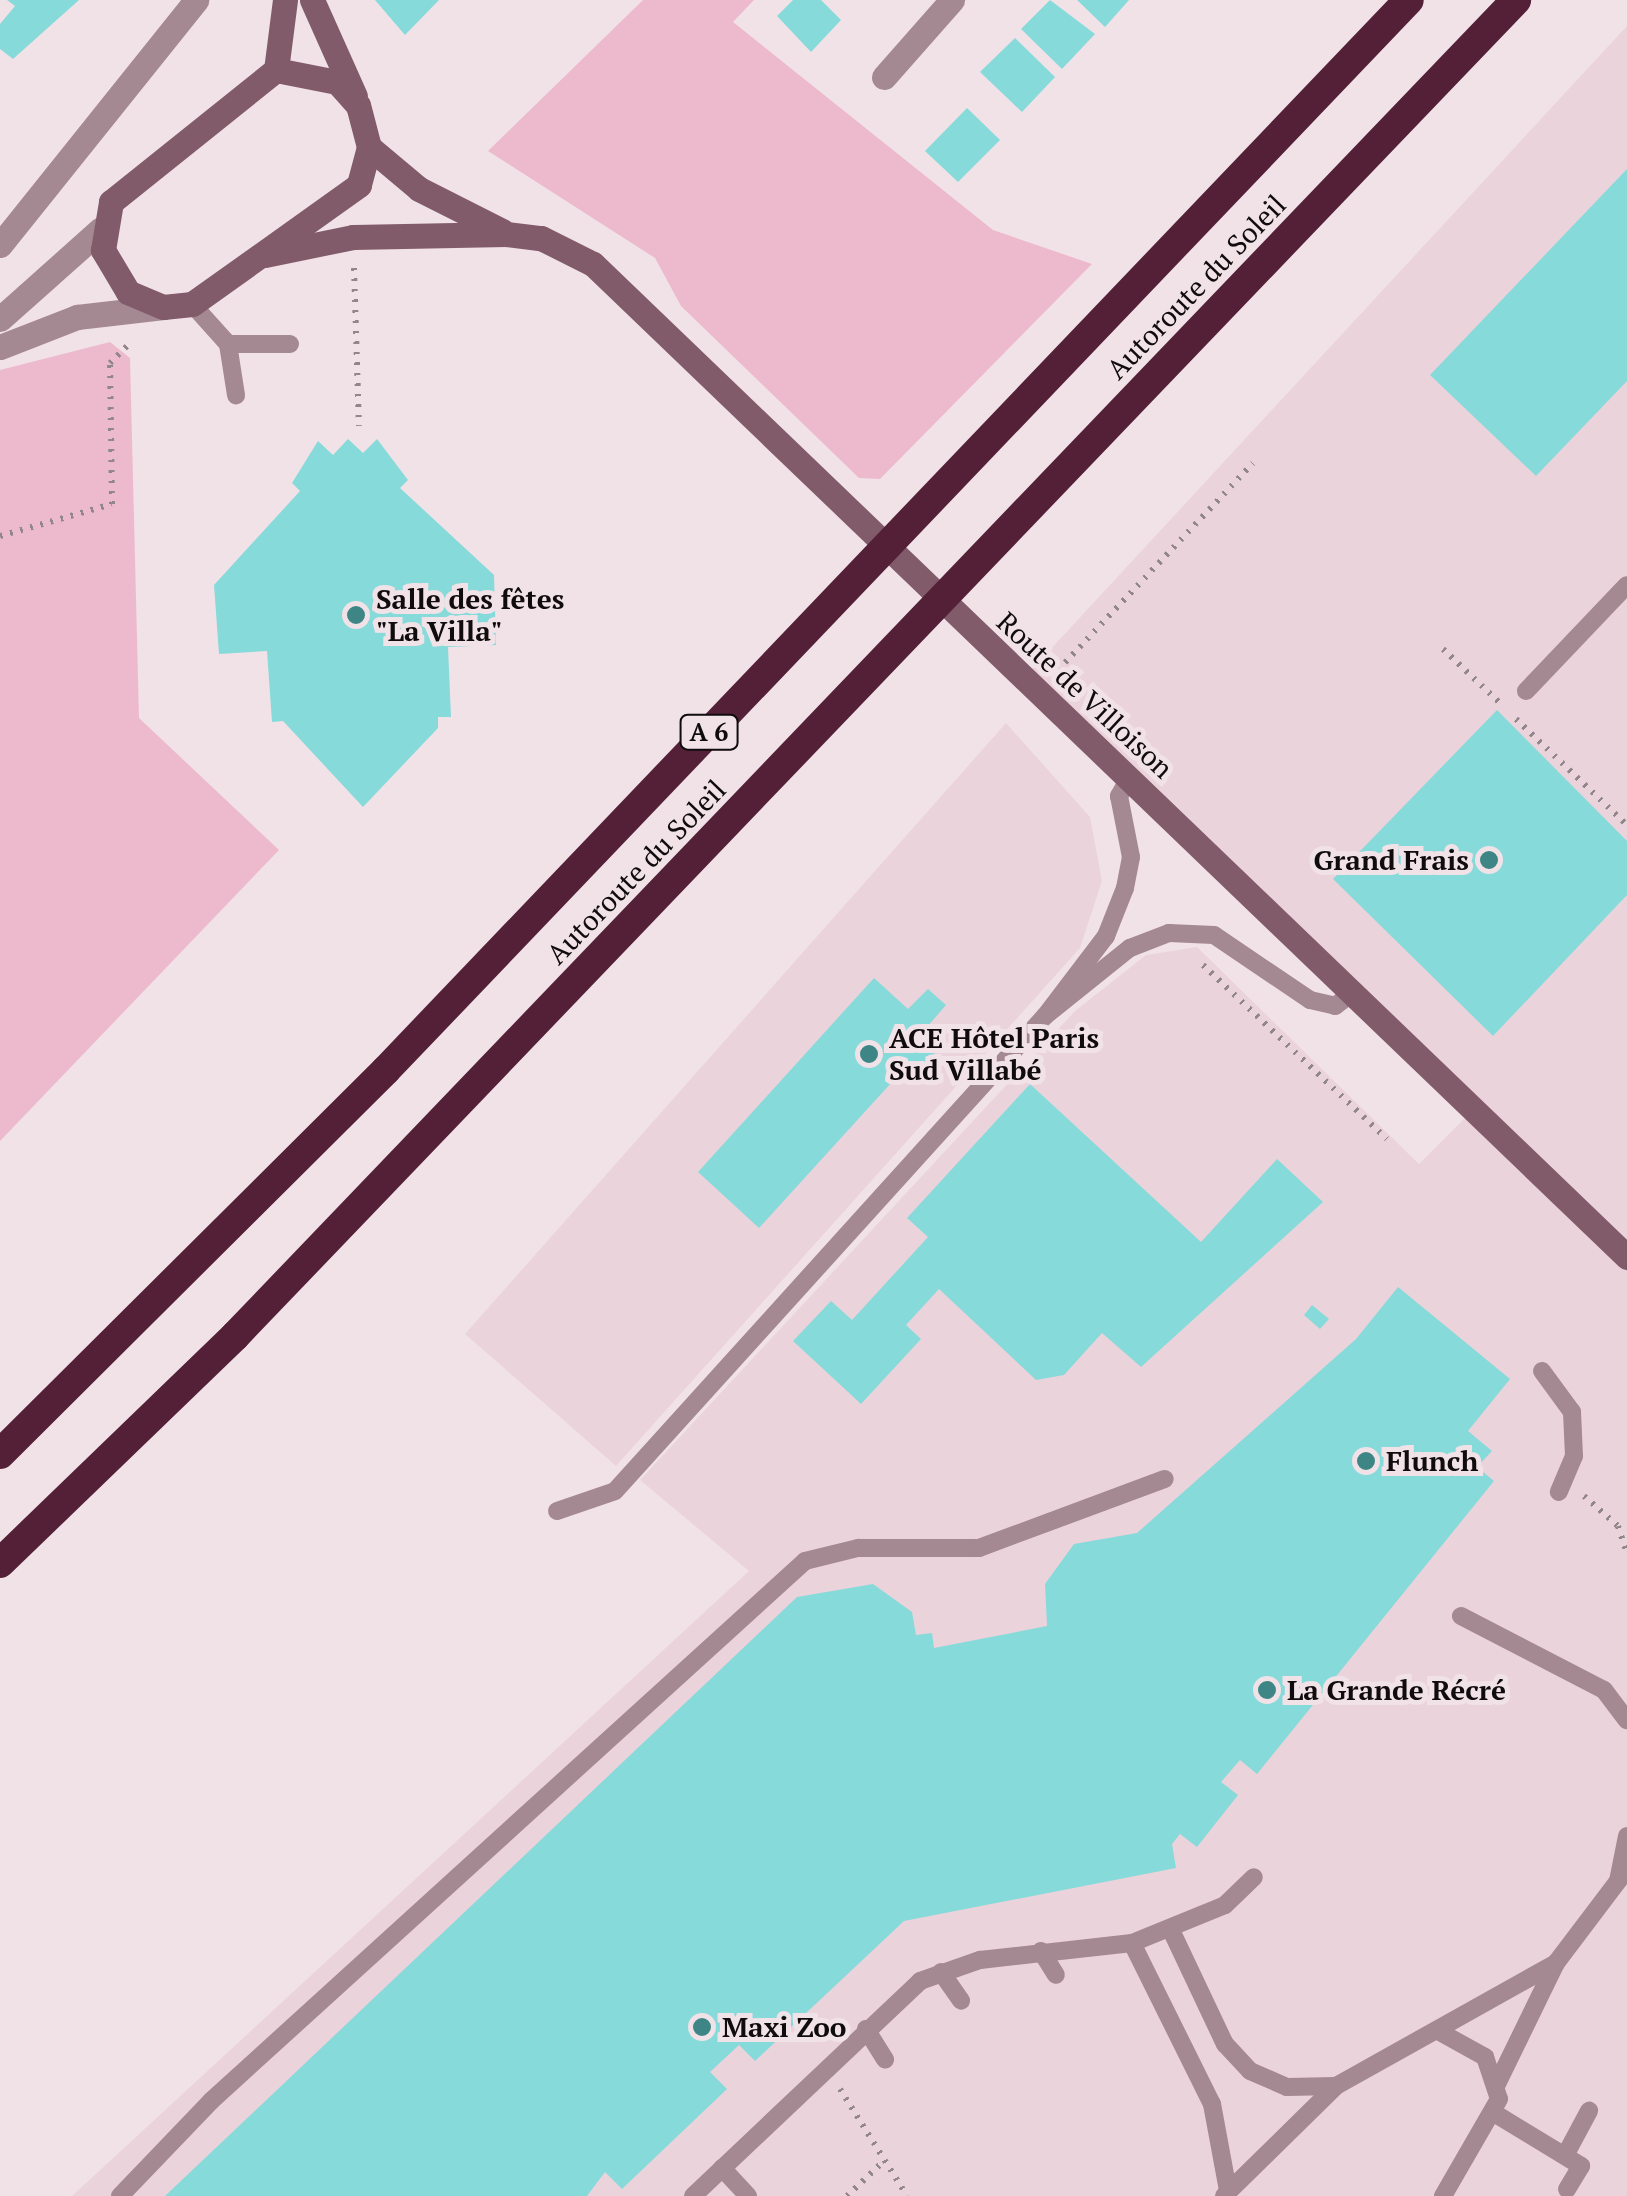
<!DOCTYPE html>
<meta charset="utf-8">
<style>
body{margin:0}
#map{position:relative;width:1627px;height:2196px;overflow:hidden;background:#f1e2e7;font-family:"PT Serif",serif}
div>[style]{position:absolute}
[style*='--x']{left:calc(var(--x)*1px);top:calc(var(--y)*1px);width:calc(var(--w)*1px);rotate:calc(var(--a)*1deg)}
.built>*{inset:0;background:#ebd3db}
.green>*{inset:0;background:#edbacd}
.building>*{inset:0;background:#87dada}
.path>*{height:6px;margin-top:-3px;transform-origin:0;background:repeating-linear-gradient(90deg,#918689 0 2.5px,transparent 0 10.5px)}
.lane>*{height:18px;margin:-9px;padding:0 9px;transform-origin:9px;border-radius:9px;background:#a48892}
.street>*{height:25px;margin:-12.5px;padding:0 12.5px;transform-origin:12.5px;border-radius:12.5px;background:#a48892}
.secondary>*{height:25px;margin:-12.5px;padding:0 12.5px;transform-origin:12.5px;border-radius:12.5px;background:#825b6a}
.highway>*{height:30px;margin:-15px;padding:0 15px;transform-origin:15px;border-radius:15px;background:#532037}
.dots>*{width:28px;height:28px;translate:-50% -50%;box-sizing:border-box;border:5px solid #f1e2e7;border-radius:50%}
span{translate:-50% -50%;white-space:nowrap;text-align:center;line-height:1.15;-webkit-text-stroke:10px #f1e2e7;paint-order:stroke}
.shield-label span{padding:2px 8px;background:#f1e2e7;border:2px solid;border-radius:8px;-webkit-text-stroke-width:0}
.shield-label{font-size:25px;color:#100b0c;font-weight:700}
.street-label{font-size:28px;color:#100b0c}
.poi-label{font-size:28px;color:#100b0c;font-weight:700}
.left{translate:0 -50%;text-align:left}
.right{translate:-100% -50%;text-align:right}
</style>
<div id="map">
<div class="built">
<div style="clip-path:polygon(1627px 26px,1627px 2196px,72px 2196px,749px 1571px,640px 1480px,1075px 1011px,1146px 955px,1197px 947px,1419px 1164px,1477px 1106px,1023px 679px)"></div>
<div style="clip-path:polygon(1006px 723px,1090px 817px,1102px 881px,1080px 948px,616px 1466px,465px 1334px)"></div>
</div>
<div class="green">
<div style="clip-path:polygon(643px 0,754px 0,733px 22px,993px 230px,1092px 264px,880px 479px,859px 478px,681px 306px,655px 258px,488px 151px)"></div>
<div style="clip-path:polygon(110px 342px,130px 358px,139px 718px,279px 850px,0 1141px,0 370px)"></div>
</div>
<div class="building">
<div style="clip-path:polygon(7px 0,79px 0,13px 59px,0 49px,0 24px,15px 6px)"></div>
<div style="clip-path:polygon(375px 0,439px 0,405px 35px)"></div>
<div style="clip-path:polygon(793px 0,821px 0,841px 20px,811px 52px,777px 16px)"></div>
<div style="clip-path:polygon(1050px 0,1095px 34px,1062px 69px,1021px 29px)"></div>
<div style="clip-path:polygon(1077px 0,1129px 0,1105px 27px)"></div>
<div style="clip-path:polygon(1015px 38px,1055px 77px,1022px 112px,980px 72px)"></div>
<div style="clip-path:polygon(967px 108px,1000px 140px,958px 182px,925px 151px)"></div>
<div style="clip-path:polygon(1627px 169px,1627px 381px,1536px 476px,1430px 375px)"></div>
<div style="clip-path:polygon(348px 439px,363px 453px,377px 439px,408px 480px,400px 488px,494px 575px,496px 645px,448px 647px,451px 717px,438px 717px,438px 728px,363px 807px,283px 721px,272px 722px,267px 651px,219px 654px,214px 585px,300px 491px,292px 483px,318px 441px,333px 455px)"></div>
<div style="clip-path:polygon(1497px 710px,1627px 841px,1627px 895px,1493px 1036px,1333px 879px)"></div>
<div style="clip-path:polygon(874px 978px,908px 1009px,928px 989px,946px 1005px,927px 1027px,944px 1043px,912px 1079px,902px 1071px,759px 1228px,698px 1172px)"></div>
<div style="clip-path:polygon(1030px 1084px,1201px 1242px,1277px 1159px,1323px 1202px,1141px 1367px,1102px 1333px,1064px 1375px,1036px 1380px,939px 1289px,906px 1325px,921px 1339px,861px 1404px,793px 1341px,831px 1301px,852px 1320px,928px 1237px,907px 1218px)"></div>
<div style="clip-path:polygon(1398px 1287px,1510px 1379px,1468px 1431px,1492px 1451px,1477px 1467px,1494px 1481px,1257px 1774px,1240px 1760px,1221px 1782px,1238px 1795px,1197px 1847px,1180px 1834px,1172px 1844px,1176px 1868px,904px 1921px,755px 2061px,739px 2045px,710px 2072px,727px 2089px,622px 2189px,605px 2172px,587px 2196px,165px 2196px,797px 1597px,873px 1584px,912px 1612px,916px 1635px,932px 1633px,934px 1648px,1047px 1626px,1045px 1584px,1074px 1544px,1137px 1533px,1356px 1339px)"></div>
<div style="clip-path:polygon(1312px 1305px,1329px 1319px,1320px 1329px,1304px 1315px)"></div>
</div>
<div class="path">
<div style="--x:354;--y:268;--w:158;--a:88.2"></div>
<div style="--x:0;--y:536;--w:116;--a:-15.9"></div>
<div style="--x:112;--y:504;--w:141;--a:-90.8"></div>
<div style="--x:110;--y:363;--w:31;--a:-45"></div>
<div style="--x:1443;--y:649;--w:79;--a:43.5"></div>
<div style="--x:1058;--y:670;--w:284;--a:-46.7"></div>
<div style="--x:1516;--y:719;--w:153;--a:43.7"></div>
<div style="--x:1203;--y:965;--w:253;--a:43.4"></div>
<div style="--x:1584;--y:1496;--w:45;--a:41.4"></div>
<div style="--x:1618;--y:1526;--w:28;--a:72"></div>
<div style="--x:840;--y:2089;--w:126;--a:57.9"></div>
<div style="--x:847;--y:2196;--w:52;--a:-43.5"></div>
</div>
<div class="lane">
<div style="--x:192;--y:304;--w:54;--a:48"></div>
<div style="--x:228;--y:344;--w:52;--a:81.1"></div>
<div style="--x:228;--y:344;--w:62;--a:0"></div>
<div style="--x:1526;--y:691;--w:146;--a:-46.4"></div>
<div style="--x:1129;--y:778;--w:21;--a:119"></div>
<div style="--x:1119;--y:796;--w:62;--a:78.9"></div>
<div style="--x:1131;--y:857;--w:32;--a:101"></div>
<div style="--x:1125;--y:888;--w:52;--a:111.6"></div>
<div style="--x:1106;--y:936;--w:101;--a:127.3"></div>
<div style="--x:1045;--y:1016;--w:109;--a:-38.7"></div>
<div style="--x:1130;--y:948;--w:42;--a:-21"></div>
<div style="--x:1169;--y:933;--w:45;--a:2.5"></div>
<div style="--x:1214;--y:935;--w:116;--a:34.1"></div>
<div style="--x:1310;--y:1000;--w:26;--a:13"></div>
<div style="--x:1335;--y:1006;--w:25;--a:-37"></div>
<div style="--x:1542;--y:1371;--w:51;--a:53.8"></div>
<div style="--x:1572;--y:1412;--w:44;--a:87.4"></div>
<div style="--x:1574;--y:1456;--w:39;--a:113"></div>
<div style="--x:557;--y:1511;--w:61;--a:-19"></div>
<div style="--x:615;--y:1491;--w:641;--a:-47.85"></div>
<div style="--x:1461;--y:1616;--w:161;--a:27.4"></div>
<div style="--x:1604;--y:1690;--w:38;--a:53"></div>
<div style="--x:1618;--y:1881;--w:46;--a:-78.7"></div>
<div style="--x:1171;--y:1930;--w:126;--a:64.7"></div>
<div style="--x:1225;--y:2044;--w:37;--a:47"></div>
<div style="--x:1250;--y:2071;--w:40;--a:23.4"></div>
<div style="--x:1287;--y:2087;--w:49;--a:-1.2"></div>
<div style="--x:1132;--y:1943;--w:180;--a:63.6"></div>
<div style="--x:1212;--y:2104;--w:87;--a:79.5"></div>
<div style="--x:1041;--y:1951;--w:28;--a:58"></div>
<div style="--x:941;--y:1972;--w:35;--a:55"></div>
<div style="--x:866;--y:2029;--w:36;--a:58"></div>
<div style="--x:1438;--y:2031;--w:54;--a:29"></div>
<div style="--x:1485;--y:2057;--w:44;--a:71.6"></div>
<div style="--x:1499;--y:2099;--w:112;--a:120"></div>
<div style="--x:1497;--y:2084;--w:135;--a:-64"></div>
<div style="--x:1556;--y:1963;--w:118;--a:-52.9"></div>
<div style="--x:1494;--y:2113;--w:102;--a:31.3"></div>
<div style="--x:1581;--y:2166;--w:27;--a:121"></div>
<div style="--x:1567;--y:2152;--w:47;--a:-61.8"></div>
<div style="--x:722;--y:2168;--w:38;--a:47"></div>
<div style="--x:120;--y:2196;--w:132;--a:-46.2"></div>
<div style="--x:211;--y:2101;--w:803;--a:-42.27"></div>
<div style="--x:805;--y:1561;--w:55;--a:-13.8"></div>
<div style="--x:858;--y:1548;--w:121;--a:0"></div>
<div style="--x:979;--y:1548;--w:198;--a:-20.4"></div>
<div style="--x:693;--y:2196;--w:313;--a:-43.4"></div>
<div style="--x:920;--y:1981;--w:64;--a:-19.3"></div>
<div style="--x:980;--y:1960;--w:153;--a:-6.4"></div>
<div style="--x:1132;--y:1943;--w:100;--a:-22.2"></div>
<div style="--x:1225;--y:1905;--w:40;--a:-44"></div>
<div style="--x:1224;--y:2196;--w:157;--a:-44.5"></div>
<div style="--x:1336;--y:2086;--w:252;--a:-29.2"></div>
</div>
<div class="street">
<div style="--x:884;--y:77;--w:103;--a:-48.6"></div>
<div style="--x:0;--y:245;--w:314;--a:-51.3"></div>
<div style="--x:0;--y:319;--w:135;--a:-41.7"></div>
<div style="--x:0;--y:347;--w:83;--a:-21.3"></div>
<div style="--x:77;--y:317;--w:87;--a:-6.6"></div>
</div>
<div class="secondary">
<div style="--x:312;--y:0;--w:105;--a:65.9"></div>
<div style="--x:276;--y:70;--w:62;--a:11.1"></div>
<div style="--x:337;--y:82;--w:31;--a:48"></div>
<div style="--x:358;--y:105;--w:43;--a:75.3"></div>
<div style="--x:369;--y:147;--w:39;--a:105"></div>
<div style="--x:359;--y:185;--w:205;--a:144.5"></div>
<div style="--x:192;--y:304;--w:29;--a:174"></div>
<div style="--x:163;--y:307;--w:38;--a:-157"></div>
<div style="--x:128;--y:292;--w:49;--a:-120.8"></div>
<div style="--x:103;--y:250;--w:49;--a:-80.5"></div>
<div style="--x:111;--y:202;--w:211;--a:-38.7"></div>
<div style="--x:276;--y:70;--w:71;--a:-82.7"></div>
<div style="--x:369;--y:147;--w:65;--a:40"></div>
<div style="--x:419;--y:189;--w:93;--a:26.8"></div>
<div style="--x:265;--y:255;--w:90;--a:-11.6"></div>
<div style="--x:353;--y:237;--w:153;--a:-1.1"></div>
<div style="--x:506;--y:234;--w:35;--a:7"></div>
<div style="--x:541;--y:238;--w:58;--a:26.6"></div>
<div style="--x:593;--y:264;--w:1434;--a:43.84"></div>
</div>
<div class="highway">
<div style="--x:0;--y:1454;--w:544;--a:-44.85"></div>
<div style="--x:386;--y:1070;--w:1480;--a:-46.29"></div>
<div style="--x:0;--y:1563;--w:327;--a:-44"></div>
<div style="--x:235;--y:1336;--w:1851;--a:-46.2"></div>
</div>
<div class="dots">
<div style="left:356px;top:615px;background:#3e8686"></div>
<div style="left:1489px;top:860px;background:#3e8686"></div>
<div style="left:869px;top:1054px;background:#3e8686"></div>
<div style="left:1366px;top:1461px;background:#3e8686"></div>
<div style="left:1267px;top:1690px;background:#3e8686"></div>
<div style="left:702px;top:2027px;background:#3e8686"></div>
</div>
<div class="shield-label">
<span style="left:709px;top:732px">A 6</span>
</div>
<div class="street-label">
<span style="left:1196px;top:287px;rotate:-46deg">Autoroute du Soleil</span>
<span style="left:1085px;top:695px;rotate:43deg">Route de Villoison</span>
<span style="left:636px;top:872px;rotate:-46deg">Autoroute du Soleil</span>
</div>
<div class="poi-label">
<span class="left" style="left:376px;top:615px">Salle des fêtes<br>"La Villa"</span>
<span class="right" style="left:1469px;top:860px">Grand Frais</span>
<span class="left" style="left:889px;top:1054px">ACE Hôtel Paris<br>Sud Villabé</span>
<span class="left" style="left:1386px;top:1461px">Flunch</span>
<span class="left" style="left:1287px;top:1690px">La Grande Récré</span>
<span class="left" style="left:722px;top:2027px">Maxi Zoo</span>
</div>
</div>
